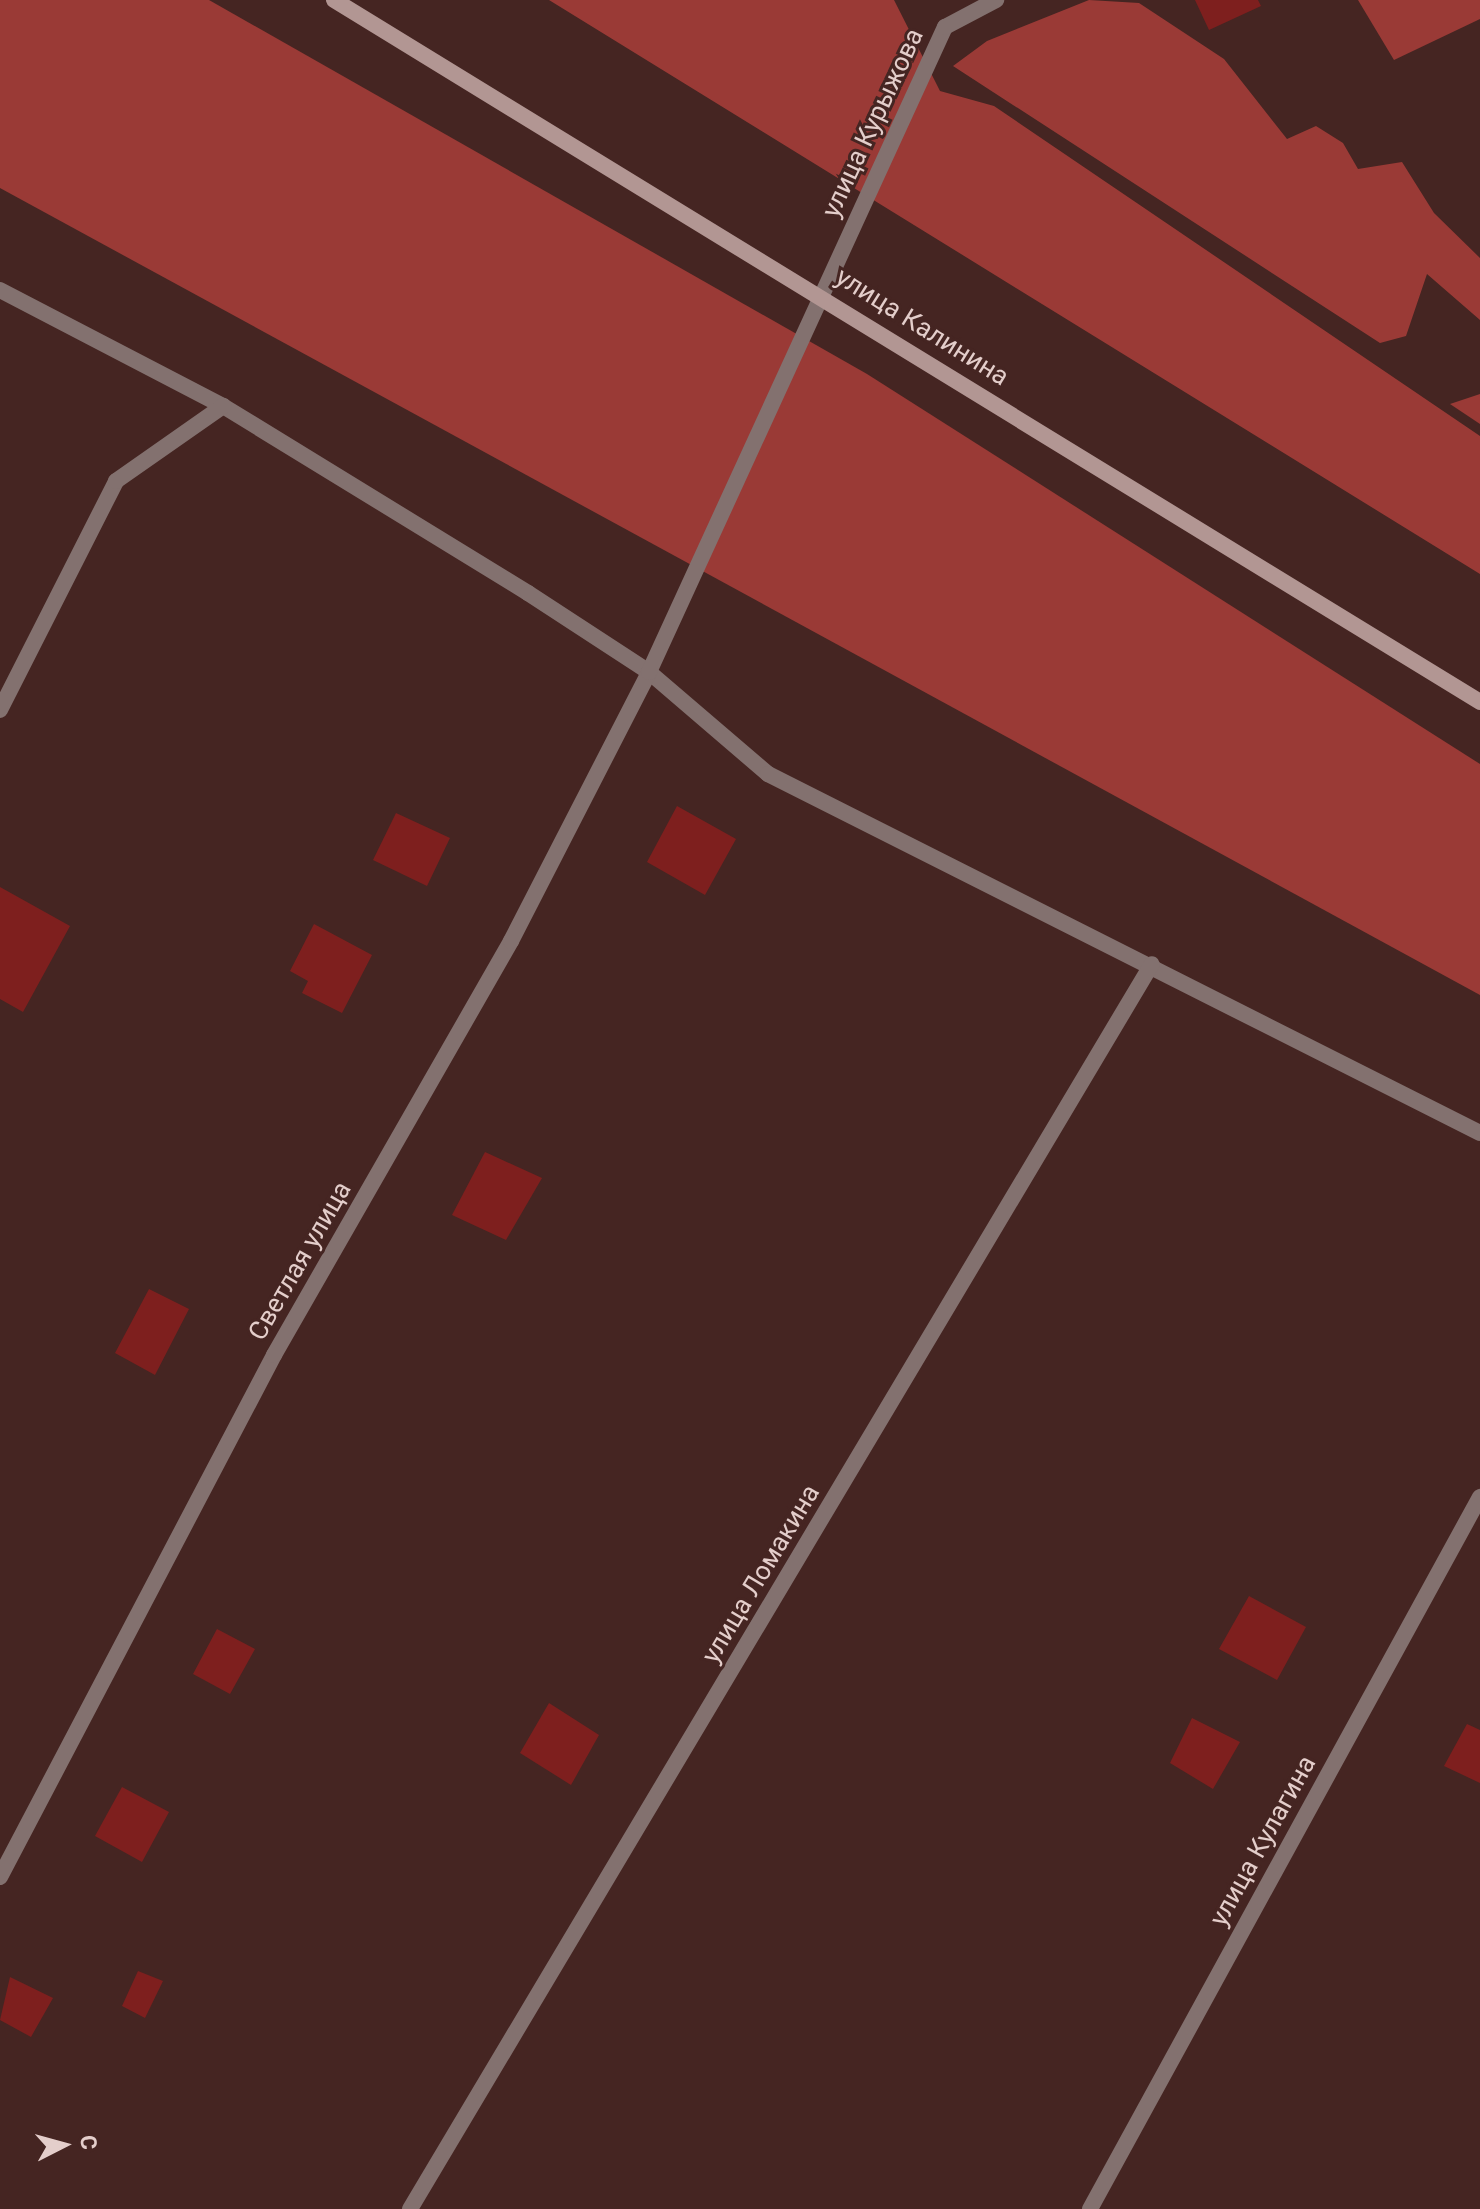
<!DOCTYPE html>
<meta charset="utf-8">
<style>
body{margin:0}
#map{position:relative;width:1480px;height:2209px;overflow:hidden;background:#452522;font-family:Roboto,sans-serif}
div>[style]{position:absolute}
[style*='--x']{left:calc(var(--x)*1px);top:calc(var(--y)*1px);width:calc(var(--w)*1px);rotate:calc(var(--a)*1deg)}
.forest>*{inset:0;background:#9a3a36}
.building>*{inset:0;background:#7e1f1e}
.street>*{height:16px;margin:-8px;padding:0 8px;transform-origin:8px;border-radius:8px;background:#83716f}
.secondary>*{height:16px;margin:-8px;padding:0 8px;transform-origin:8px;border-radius:8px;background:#b29693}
span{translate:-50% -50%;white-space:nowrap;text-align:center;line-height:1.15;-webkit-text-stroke:6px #452522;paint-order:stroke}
.street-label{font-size:26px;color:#e4cecb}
.north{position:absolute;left:24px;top:2105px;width:80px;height:80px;-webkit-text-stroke:6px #452522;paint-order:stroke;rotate:84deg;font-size:22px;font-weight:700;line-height:32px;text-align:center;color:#e4cecb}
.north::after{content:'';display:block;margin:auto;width:28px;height:36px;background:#e4cecb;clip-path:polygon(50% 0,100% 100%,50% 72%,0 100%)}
</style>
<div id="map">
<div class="forest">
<div style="clip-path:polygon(0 0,209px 0,867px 374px,1480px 764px,1480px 995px,0 188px)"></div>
<div style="clip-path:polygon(549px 0,894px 0,940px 91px,994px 106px,1480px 436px,1480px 574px)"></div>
<div style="clip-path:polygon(1089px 0,1139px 3px,1224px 59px,1287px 139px,1316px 126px,1343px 143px,1358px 169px,1402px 162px,1434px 213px,1480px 258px,1480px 320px,1427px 274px,1406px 336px,1380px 343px,953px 66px,987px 41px)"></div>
<div style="clip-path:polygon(1358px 0,1480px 0,1480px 19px,1394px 60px)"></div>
<div style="clip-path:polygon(1480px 394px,1480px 424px,1450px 404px)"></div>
</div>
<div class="building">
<div style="clip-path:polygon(1195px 0,1258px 0,1261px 6px,1209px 30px)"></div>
<div style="clip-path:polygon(677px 806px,736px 839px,705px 895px,647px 862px)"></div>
<div style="clip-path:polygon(396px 813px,450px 838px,427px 886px,373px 860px)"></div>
<div style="clip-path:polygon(0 887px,70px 926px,23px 1012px,0 999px)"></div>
<div style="clip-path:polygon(314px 924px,372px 955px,342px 1013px,302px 993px,308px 981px,290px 971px)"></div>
<div style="clip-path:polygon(485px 1152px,542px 1178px,506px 1240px,452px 1215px)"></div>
<div style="clip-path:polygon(149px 1289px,189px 1309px,155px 1375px,115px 1353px)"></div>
<div style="clip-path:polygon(1249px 1596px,1306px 1627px,1277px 1680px,1219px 1649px)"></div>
<div style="clip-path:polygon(217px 1629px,255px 1649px,230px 1694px,193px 1674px)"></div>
<div style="clip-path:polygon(549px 1703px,599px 1735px,571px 1785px,520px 1753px)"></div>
<div style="clip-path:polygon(1192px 1718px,1240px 1742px,1213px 1789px,1170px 1763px)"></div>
<div style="clip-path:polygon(1467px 1724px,1480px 1730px,1480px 1783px,1444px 1766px)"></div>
<div style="clip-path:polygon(122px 1787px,169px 1812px,142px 1862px,95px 1836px)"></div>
<div style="clip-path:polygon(138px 1971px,163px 1981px,145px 2018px,122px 2006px)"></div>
<div style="clip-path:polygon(10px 1977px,53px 1998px,31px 2037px,0 2020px)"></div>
</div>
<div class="street">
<div style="--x:0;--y:290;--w:251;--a:27.5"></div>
<div style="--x:223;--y:406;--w:358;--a:31.5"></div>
<div style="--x:528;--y:593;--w:145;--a:33.1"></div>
<div style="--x:649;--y:672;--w:157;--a:40.6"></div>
<div style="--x:768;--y:774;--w:797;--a:26.76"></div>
<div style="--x:0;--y:710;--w:257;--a:-63.1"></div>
<div style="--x:116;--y:481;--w:131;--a:-35"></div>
<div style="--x:0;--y:1877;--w:590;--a:-62.3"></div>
<div style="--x:274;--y:1355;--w:477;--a:-60.2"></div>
<div style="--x:511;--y:941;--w:302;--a:-62.8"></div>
<div style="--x:649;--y:672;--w:710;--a:-65.35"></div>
<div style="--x:945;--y:27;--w:58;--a:-27.9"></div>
<div style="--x:410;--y:2209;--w:1449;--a:-59.21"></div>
<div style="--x:1090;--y:2209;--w:812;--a:-61.29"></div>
</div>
<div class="secondary">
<div style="--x:334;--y:0;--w:1344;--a:31.49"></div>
</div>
<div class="street-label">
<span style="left:873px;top:123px;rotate:-65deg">улица Курыжова</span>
<span style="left:922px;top:327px;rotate:32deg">улица Калинина</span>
<span style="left:300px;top:1261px;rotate:-60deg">Светлая улица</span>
<span style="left:761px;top:1574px;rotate:-59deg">улица Ломакина</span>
<span style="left:1263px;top:1841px;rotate:-61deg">улица Кулагина</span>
</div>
<div class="north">С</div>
</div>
